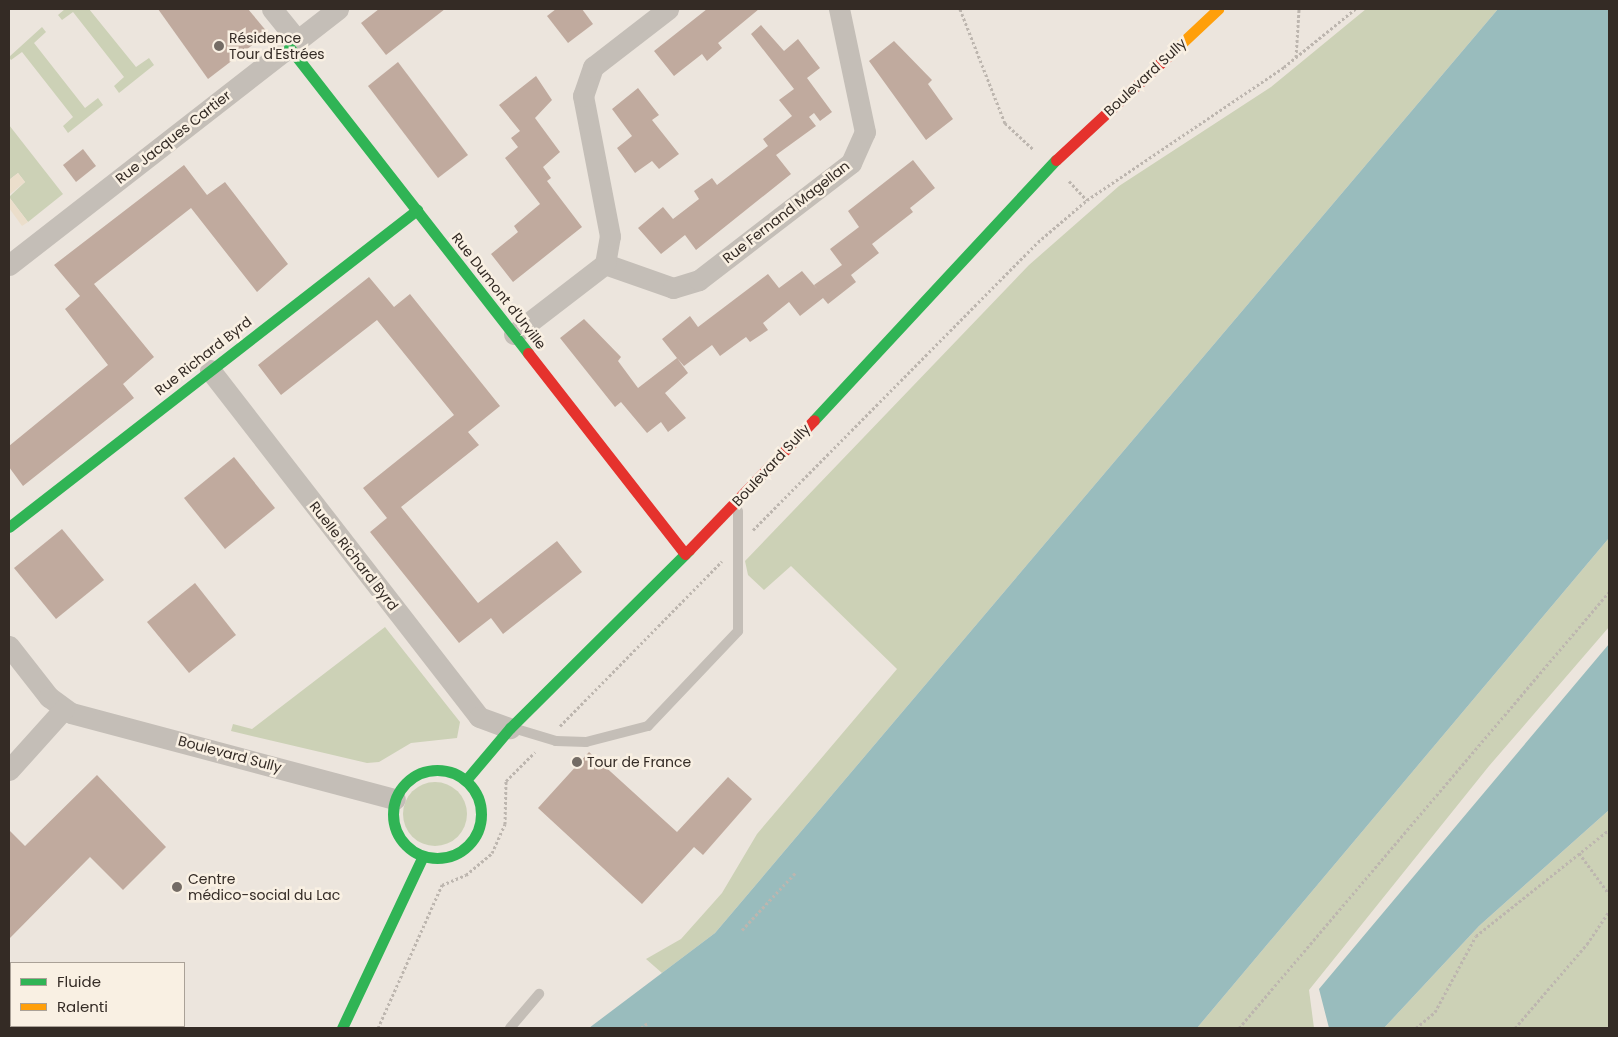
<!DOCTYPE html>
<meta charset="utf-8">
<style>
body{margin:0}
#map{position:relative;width:1618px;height:1037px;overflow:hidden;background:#ece5dd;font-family:Poppins,sans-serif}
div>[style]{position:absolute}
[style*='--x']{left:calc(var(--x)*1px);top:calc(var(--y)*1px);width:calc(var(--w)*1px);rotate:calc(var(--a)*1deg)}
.green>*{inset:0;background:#ccd1b6}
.round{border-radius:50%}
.plaza>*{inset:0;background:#ebdecb}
.water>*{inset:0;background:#99bcbd}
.building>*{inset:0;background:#c0aa9e}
.path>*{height:3px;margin-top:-1.5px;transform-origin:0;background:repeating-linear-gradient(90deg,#bdb6af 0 2.5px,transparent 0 5px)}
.lane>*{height:10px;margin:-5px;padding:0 5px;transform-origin:5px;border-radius:5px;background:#c4beb7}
.street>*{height:21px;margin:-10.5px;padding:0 10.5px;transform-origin:10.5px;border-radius:10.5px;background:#c4beb7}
.fast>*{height:11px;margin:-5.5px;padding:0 5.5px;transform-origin:5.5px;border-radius:5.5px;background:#30b455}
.fast>.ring{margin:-5.5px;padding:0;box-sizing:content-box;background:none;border:11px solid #30b455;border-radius:50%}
.slow>*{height:11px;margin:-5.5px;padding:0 5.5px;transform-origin:5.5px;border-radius:5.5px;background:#ff9f0a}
.jam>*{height:11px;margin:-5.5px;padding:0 5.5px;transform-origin:5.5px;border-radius:5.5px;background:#e5322d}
.dots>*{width:14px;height:14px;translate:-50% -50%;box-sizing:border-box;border:2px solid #f9f0e3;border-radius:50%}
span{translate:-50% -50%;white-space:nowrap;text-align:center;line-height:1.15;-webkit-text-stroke:5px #f9f0e3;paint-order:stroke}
.poi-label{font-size:14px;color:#342b25}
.left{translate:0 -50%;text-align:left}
.street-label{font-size:14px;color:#342b25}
.frame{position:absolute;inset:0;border:10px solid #342b25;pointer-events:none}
.legend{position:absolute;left:10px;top:962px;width:175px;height:65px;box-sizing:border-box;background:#f9f0e3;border:1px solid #aaa197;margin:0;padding:6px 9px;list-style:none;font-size:15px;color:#342b25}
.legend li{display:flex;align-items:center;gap:10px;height:25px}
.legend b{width:25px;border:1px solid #aaa197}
</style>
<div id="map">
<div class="green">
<div style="clip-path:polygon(65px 9px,89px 9px,136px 67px,149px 58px,154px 65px,119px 93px,114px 86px,124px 77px,73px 12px,62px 20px,58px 15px)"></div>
<div style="clip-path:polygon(1366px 9px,1498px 9px,715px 933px,662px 973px,646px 959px,681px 939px,722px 893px,757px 834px,897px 669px,791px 566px,764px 590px,748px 575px,745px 561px,1029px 265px,1119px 186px,1271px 87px)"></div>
<div style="clip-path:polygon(42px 27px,46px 32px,34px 43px,85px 108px,98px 98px,103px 105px,68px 133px,63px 126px,73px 117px,22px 52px,11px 60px,9px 57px)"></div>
<div style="clip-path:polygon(9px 125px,63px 194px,28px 222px,9px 197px,25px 182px,18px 173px,9px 180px)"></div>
<div style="clip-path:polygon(1609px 538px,1609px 627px,1489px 766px,1309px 990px,1314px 1028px,1197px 1028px)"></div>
<div style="clip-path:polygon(385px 627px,460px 722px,457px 738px,411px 743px,379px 762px,367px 763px,231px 731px,233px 724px,252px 729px)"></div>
<div class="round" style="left:403px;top:782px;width:64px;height:64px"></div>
<div style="clip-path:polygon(1609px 810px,1609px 1028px,1384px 1028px,1479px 926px)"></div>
</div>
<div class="plaza">
<div style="clip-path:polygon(18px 173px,25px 182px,9px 195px,9px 180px)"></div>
<div style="clip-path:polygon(9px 197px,28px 222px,22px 226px,9px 208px)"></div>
</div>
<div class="water">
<div style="clip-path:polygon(1498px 9px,1609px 9px,1609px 538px,1197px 1028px,589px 1028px,715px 933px)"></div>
<div style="clip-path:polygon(1609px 644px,1609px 810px,1479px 926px,1384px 1028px,1329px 1028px,1319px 989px)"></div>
</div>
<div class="building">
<div style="clip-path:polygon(158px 9px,248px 9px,268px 33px,208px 79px)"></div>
<div style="clip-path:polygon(379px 9px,445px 9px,386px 55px,361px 23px)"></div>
<div style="clip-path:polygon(556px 9px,582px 9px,593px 24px,568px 43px,547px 16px)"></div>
<div style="clip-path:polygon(707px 9px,759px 9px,718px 43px,722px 48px,707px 61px,702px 54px,674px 76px,654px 51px)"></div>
<div style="clip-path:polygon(761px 25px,784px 51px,798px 39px,820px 68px,807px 78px,832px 112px,820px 121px,814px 113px,809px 117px,816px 126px,776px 155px,791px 174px,696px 250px,685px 235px,661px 254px,638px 228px,663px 207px,673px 219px,699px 199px,694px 191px,712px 178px,717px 185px,768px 146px,763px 139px,792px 116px,779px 100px,794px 89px,751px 34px)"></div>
<div style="clip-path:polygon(894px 41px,932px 80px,928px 84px,953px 119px,926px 140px,869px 61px)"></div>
<div style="clip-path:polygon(398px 62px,468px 155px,438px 178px,368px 86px)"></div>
<div style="clip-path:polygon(536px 76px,552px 100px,535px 118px,560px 152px,543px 167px,551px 178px,547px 181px,582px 227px,513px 282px,491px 254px,518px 232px,514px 226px,540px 204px,505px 158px,518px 147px,511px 138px,520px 131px,499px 105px)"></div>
<div style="clip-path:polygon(638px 88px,659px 115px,652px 120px,679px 154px,659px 169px,652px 161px,635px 173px,617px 148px,632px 136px,612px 109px)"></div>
<div style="clip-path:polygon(83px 149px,96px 166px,76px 182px,63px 165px)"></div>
<div style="clip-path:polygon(913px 160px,935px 188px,910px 208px,913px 212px,872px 244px,879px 253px,851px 275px,856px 282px,828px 304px,823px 298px,800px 316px,789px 302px,763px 323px,768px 330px,750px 342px,746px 337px,720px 356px,712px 345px,684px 366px,677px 358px,688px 373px,665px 393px,686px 418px,668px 432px,661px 422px,647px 433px,621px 402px,615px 407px,560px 338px,584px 319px,621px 357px,618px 361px,638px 388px,677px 358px,662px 339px,690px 316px,698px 327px,768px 274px,779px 288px,802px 271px,818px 290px,814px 285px,842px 265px,830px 249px,859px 227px,848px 211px)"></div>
<div style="clip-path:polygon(184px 165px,207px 195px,225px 182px,288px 264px,257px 292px,191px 208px,94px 284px,154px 357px,123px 384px,134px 398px,23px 486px,9px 467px,9px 446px,108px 365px,65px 309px,80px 296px,54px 265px)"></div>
<div style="clip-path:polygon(369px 277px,394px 307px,410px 294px,500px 406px,468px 432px,479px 445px,401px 507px,478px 603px,557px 541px,582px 572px,503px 634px,491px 618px,459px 643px,370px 532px,387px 518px,363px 488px,454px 415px,377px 320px,281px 395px,258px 365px)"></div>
<div style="clip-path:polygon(234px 457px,275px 508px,225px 549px,184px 498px)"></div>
<div style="clip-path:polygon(62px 529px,104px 580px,56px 619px,14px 568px)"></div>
<div style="clip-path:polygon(195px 583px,236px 635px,189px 673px,147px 622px)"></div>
<div style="clip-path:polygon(589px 752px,677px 832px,728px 777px,752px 799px,703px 855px,694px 847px,642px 904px,538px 808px)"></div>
<div style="clip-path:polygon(97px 775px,166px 847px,123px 890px,90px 857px,9px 939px,9px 830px,25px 846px)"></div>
</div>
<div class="path">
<div style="--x:960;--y:9;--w:123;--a:68.5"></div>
<div style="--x:1005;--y:123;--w:38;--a:43"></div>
<div style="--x:1296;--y:57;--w:48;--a:-86.4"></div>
<div style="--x:1069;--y:181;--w:26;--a:47"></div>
<div style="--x:753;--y:530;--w:405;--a:-45.3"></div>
<div style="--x:1038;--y:242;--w:65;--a:-40.6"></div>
<div style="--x:1087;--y:200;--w:238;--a:-34"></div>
<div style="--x:1284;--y:67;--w:92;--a:-39.2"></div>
<div style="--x:560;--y:726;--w:231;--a:-45.5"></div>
<div style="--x:1579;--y:853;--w:51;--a:53.8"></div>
<div style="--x:742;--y:930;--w:79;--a:-47"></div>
<div style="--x:378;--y:1028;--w:157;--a:-65.9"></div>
<div style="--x:442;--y:885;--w:26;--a:-23"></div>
<div style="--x:466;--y:875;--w:34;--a:-40"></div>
<div style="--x:492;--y:853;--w:32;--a:-66"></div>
<div style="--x:505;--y:824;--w:43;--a:-88.7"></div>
<div style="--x:506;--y:781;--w:41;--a:-45"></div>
<div style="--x:641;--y:1028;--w:10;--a:-37"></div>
<div style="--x:1239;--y:1028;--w:572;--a:-49.68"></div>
<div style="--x:1416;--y:1028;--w:25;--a:-40"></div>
<div style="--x:1435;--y:1012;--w:86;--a:-61.7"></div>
<div style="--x:1476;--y:936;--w:170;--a:-38.6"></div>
<div style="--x:1515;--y:1028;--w:111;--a:-49.4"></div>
<div style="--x:1587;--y:944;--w:40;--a:-56"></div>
</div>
<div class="lane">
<div style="--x:513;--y:728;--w:45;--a:16.8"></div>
<div style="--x:556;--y:741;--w:30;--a:2"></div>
<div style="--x:586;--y:742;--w:64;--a:-14.5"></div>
<div style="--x:648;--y:726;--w:131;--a:-46.5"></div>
<div style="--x:738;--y:631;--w:120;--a:-90"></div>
<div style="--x:510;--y:1028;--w:45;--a:-49.5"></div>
</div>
<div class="street">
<div style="--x:272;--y:9;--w:40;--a:51"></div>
<div style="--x:605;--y:264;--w:72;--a:19.4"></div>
<div style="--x:673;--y:288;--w:27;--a:-17"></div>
<div style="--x:699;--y:280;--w:192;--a:-37.6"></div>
<div style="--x:851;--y:163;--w:34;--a:-66"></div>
<div style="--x:865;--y:132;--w:126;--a:-101.9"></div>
<div style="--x:9;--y:265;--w:417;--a:-37.9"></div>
<div style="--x:514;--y:334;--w:115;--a:-37.6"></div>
<div style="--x:605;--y:264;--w:28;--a:-80"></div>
<div style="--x:610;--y:236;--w:143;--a:-100.9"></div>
<div style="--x:583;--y:96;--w:31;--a:-71"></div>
<div style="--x:593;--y:67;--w:95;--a:-37.7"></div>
<div style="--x:210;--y:370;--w:439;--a:52.2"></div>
<div style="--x:479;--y:717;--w:33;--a:20"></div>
<div style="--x:9;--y:646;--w:65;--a:51.9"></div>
<div style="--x:49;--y:697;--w:27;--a:36"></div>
<div style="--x:71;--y:713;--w:335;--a:14.9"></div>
<div style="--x:9;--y:770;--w:82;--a:-48"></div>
</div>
<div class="fast">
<div style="--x:289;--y:47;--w:388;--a:52"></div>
<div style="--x:814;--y:420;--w:355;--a:-47.1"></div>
<div style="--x:9;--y:527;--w:517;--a:-37.85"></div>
<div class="ring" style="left:393px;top:770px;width:77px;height:77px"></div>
<div style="--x:466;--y:780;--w:68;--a:-49.8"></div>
<div style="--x:510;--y:728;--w:252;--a:-44.8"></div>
<div style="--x:342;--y:1028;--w:190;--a:-64.8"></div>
</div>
<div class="slow">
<div style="--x:1168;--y:56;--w:69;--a:-43.2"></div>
</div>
<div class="jam">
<div style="--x:1056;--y:160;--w:153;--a:-42.9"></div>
<div style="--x:528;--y:353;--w:255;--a:52"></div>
<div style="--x:689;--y:550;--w:180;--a:-46.1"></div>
</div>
<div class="dots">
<div style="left:219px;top:46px;background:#746c65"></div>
<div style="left:577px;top:762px;background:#746c65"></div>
<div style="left:177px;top:887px;background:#746c65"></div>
</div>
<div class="poi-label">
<span class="left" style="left:229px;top:46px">Résidence<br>Tour d'Estrées</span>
<span class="left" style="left:587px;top:762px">Tour de France</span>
<span class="left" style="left:188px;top:887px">Centre<br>médico-social du Lac</span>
</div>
<div class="street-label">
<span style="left:1145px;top:77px;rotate:-43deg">Boulevard Sully</span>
<span style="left:173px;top:137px;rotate:-38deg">Rue Jacques Cartier</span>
<span style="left:786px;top:212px;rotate:-38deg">Rue Fernand Magellan</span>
<span style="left:499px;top:291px;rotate:52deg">Rue Dumont d'Urville</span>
<span style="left:203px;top:356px;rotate:-38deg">Rue Richard Byrd</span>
<span style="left:771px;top:465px;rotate:-47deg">Boulevard Sully</span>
<span style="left:354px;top:556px;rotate:52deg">Ruelle Richard Byrd</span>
<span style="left:230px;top:754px;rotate:15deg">Boulevard Sully</span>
</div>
<div class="frame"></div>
<ul class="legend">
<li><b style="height:6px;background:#30b455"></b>Fluide</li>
<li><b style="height:6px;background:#ff9f0a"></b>Ralenti</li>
</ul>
</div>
